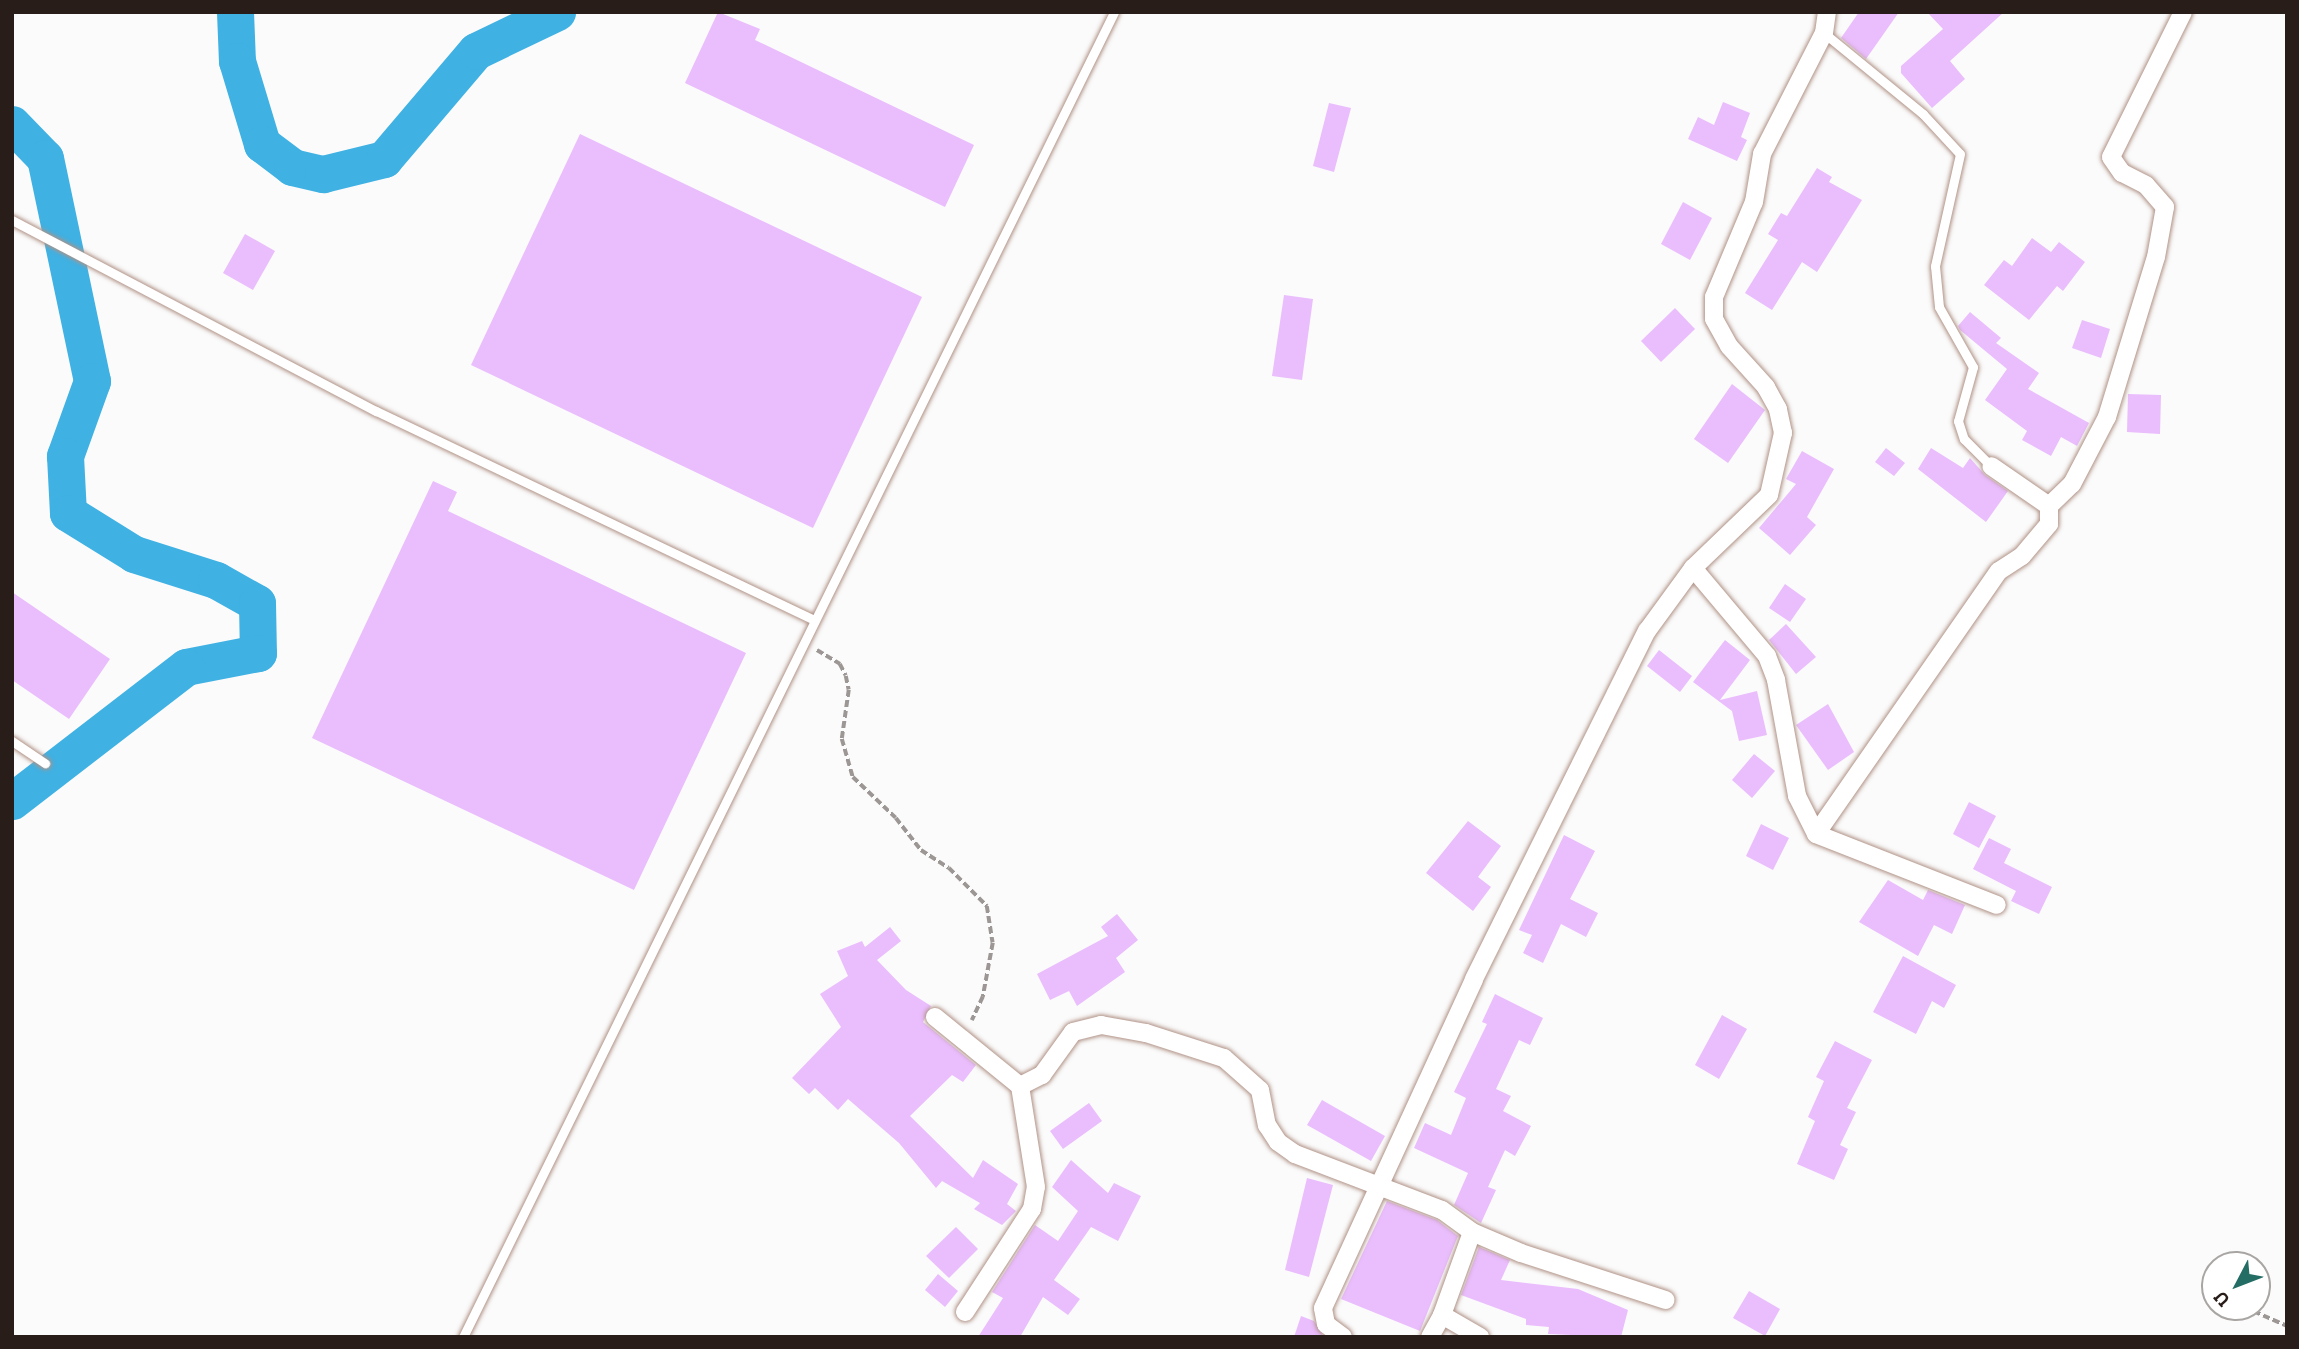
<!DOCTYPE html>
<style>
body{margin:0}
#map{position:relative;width:2299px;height:1349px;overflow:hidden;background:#fbfbfb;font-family:"Zilla Slab",serif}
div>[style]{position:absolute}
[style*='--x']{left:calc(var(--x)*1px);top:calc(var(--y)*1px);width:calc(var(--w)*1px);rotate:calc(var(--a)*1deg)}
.river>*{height:37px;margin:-18.5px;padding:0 18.5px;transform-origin:18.5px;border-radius:18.5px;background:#3fb1e3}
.building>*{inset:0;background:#eabdfd}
.path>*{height:3.5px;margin-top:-1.75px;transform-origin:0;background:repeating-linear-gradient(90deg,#9c9795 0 7px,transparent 0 10.5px)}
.roads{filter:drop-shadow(0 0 2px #b09286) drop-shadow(0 0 2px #b09286)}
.service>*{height:9px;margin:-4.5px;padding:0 4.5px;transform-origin:4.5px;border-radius:4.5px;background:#fff}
.minor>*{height:18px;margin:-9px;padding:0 9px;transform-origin:9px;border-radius:9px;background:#fff}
span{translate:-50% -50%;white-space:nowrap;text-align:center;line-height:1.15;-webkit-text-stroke:6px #fff;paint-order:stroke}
.frame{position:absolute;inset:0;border:14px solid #281d18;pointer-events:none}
.north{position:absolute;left:2201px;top:1251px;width:70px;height:70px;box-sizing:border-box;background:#fff;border:2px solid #a9a5a3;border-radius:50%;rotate:228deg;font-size:19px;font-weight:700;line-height:28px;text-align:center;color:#281d18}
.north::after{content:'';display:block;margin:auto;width:24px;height:32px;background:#246d65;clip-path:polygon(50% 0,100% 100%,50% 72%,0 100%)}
</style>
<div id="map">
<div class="river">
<div style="--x:235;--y:12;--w:49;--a:87.7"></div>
<div style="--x:237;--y:61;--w:87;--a:73.2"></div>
<div style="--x:262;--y:144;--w:38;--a:37"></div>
<div style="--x:292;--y:167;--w:32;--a:13"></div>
<div style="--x:323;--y:174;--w:63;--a:-13.8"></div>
<div style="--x:384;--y:159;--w:142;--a:-49.6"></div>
<div style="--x:476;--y:51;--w:90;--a:-25.7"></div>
<div style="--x:12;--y:124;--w:47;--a:45.9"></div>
<div style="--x:45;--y:158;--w:228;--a:78.1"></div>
<div style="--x:92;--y:381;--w:80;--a:109.8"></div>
<div style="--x:65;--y:456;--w:57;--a:87"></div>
<div style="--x:68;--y:513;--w:78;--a:31.8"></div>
<div style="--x:134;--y:554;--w:86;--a:17.6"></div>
<div style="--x:216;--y:580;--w:47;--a:29.3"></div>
<div style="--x:257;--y:603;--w:50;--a:88.9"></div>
<div style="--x:258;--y:653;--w:73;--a:169"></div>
<div style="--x:186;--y:667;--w:220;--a:142.4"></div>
</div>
<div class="building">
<div style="clip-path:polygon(718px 12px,760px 29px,755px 40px,974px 145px,945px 207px,685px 83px)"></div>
<div style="clip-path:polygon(1859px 12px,1899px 12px,1866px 59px,1841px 38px)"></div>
<div style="clip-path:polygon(1927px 12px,2004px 12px,1950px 61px,1965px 79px,1932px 108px,1901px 73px,1901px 66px,1943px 29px)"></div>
<div style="clip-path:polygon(1723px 102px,1750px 113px,1741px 137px,1747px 140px,1737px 161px,1688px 139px,1698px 117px,1714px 125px)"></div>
<div style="clip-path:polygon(1329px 103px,1351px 108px,1334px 172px,1313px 166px)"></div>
<div style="clip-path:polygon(580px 134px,922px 297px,813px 528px,471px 365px)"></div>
<div style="clip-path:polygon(1817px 168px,1832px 177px,1829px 182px,1862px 200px,1817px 272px,1802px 262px,1772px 310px,1745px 293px,1778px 240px,1768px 234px,1781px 213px,1787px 216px)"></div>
<div style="clip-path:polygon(1683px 202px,1712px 218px,1690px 260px,1661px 244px)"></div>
<div style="clip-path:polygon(245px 234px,275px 251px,253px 290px,223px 273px)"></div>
<div style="clip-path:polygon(2032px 238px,2051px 252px,2059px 242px,2085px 262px,2063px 291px,2057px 286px,2029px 320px,1984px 285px,2004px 260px,2012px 266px)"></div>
<div style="clip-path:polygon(1284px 295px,1313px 299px,1302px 380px,1272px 376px)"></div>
<div style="clip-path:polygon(1675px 308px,1695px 329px,1661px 362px,1641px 341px)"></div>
<div style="clip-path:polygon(1970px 312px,2001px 338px,1996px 343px,2039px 373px,2028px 389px,2089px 423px,2077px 446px,2061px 437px,2051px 456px,2022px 440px,2027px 431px,1985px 400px,2007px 369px,1960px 330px,1958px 326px)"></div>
<div style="clip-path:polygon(2082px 320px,2110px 329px,2101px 358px,2072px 348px)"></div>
<div style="clip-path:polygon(1732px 384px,1765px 410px,1728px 463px,1694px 439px)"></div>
<div style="clip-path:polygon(2128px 394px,2161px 395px,2160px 434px,2127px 432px)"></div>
<div style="clip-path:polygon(1886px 448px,1905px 463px,1894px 476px,1875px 462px)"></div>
<div style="clip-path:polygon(1931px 448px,1963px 468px,1970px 458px,1985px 475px,2008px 491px,1986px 522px,1918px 469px)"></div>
<div style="clip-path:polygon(1802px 451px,1834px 469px,1807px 517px,1816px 525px,1790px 555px,1759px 528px,1796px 484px,1786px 479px)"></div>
<div style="clip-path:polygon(433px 481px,457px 492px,448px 511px,746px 653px,634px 890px,312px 738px)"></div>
<div style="clip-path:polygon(1785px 584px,1806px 599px,1790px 622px,1769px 608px)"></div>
<div style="clip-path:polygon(12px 592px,110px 659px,69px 719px,12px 680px)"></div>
<div style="clip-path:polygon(1786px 624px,1816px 657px,1796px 674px,1769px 640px)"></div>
<div style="clip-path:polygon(1725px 640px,1750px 660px,1720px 700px,1757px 691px,1767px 735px,1739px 741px,1732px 711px,1693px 682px)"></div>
<div style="clip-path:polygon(1659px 650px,1692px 676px,1680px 692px,1647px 666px)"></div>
<div style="clip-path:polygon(1828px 704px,1854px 752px,1828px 770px,1796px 725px)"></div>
<div style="clip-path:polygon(1754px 754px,1775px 771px,1752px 798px,1732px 780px)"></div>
<div style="clip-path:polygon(1969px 802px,1996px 816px,1979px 848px,1953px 834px)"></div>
<div style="clip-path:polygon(1468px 821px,1501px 846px,1478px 877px,1491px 887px,1473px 911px,1426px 873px)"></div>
<div style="clip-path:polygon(1761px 824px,1789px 838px,1773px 870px,1746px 856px)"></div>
<div style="clip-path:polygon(1564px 835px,1595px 851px,1570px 899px,1598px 913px,1586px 937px,1561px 924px,1543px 963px,1523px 953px,1532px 935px,1519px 930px)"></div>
<div style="clip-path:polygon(1989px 838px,2011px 849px,2004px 863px,2052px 887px,2039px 914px,2011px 901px,2016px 891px,1973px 869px)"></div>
<div style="clip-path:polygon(1888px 880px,1923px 900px,1928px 890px,1965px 905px,1952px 934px,1934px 925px,1918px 956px,1859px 922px)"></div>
<div style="clip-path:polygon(1117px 914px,1138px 940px,1116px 958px,1125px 972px,1077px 1006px,1069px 991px,1050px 1000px,1037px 974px,1108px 936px,1101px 927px)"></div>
<div style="clip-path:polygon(890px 927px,901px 941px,877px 960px,906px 990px,931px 1006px,923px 1022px,976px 1065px,963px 1082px,952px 1075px,910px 1116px,973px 1178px,983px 1160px,1018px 1184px,1007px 1204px,1016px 1211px,1002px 1225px,974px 1209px,980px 1203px,942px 1181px,936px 1188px,899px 1143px,848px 1099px,838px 1110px,815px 1088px,809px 1094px,792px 1078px,841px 1027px,820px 994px,848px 976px,837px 951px,862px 941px,865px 947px)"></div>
<div style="clip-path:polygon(1903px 956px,1956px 985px,1944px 1008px,1932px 1001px,1916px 1034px,1873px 1012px)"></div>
<div style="clip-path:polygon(1495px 994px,1543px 1018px,1530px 1045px,1519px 1040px,1496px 1089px,1511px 1096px,1503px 1111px,1531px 1126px,1515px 1156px,1505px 1150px,1488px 1187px,1496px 1190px,1481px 1223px,1454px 1205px,1468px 1173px,1414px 1148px,1425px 1123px,1451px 1135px,1466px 1098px,1454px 1092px,1487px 1024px,1482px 1022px)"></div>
<div style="clip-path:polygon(1722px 1015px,1747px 1029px,1719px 1079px,1695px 1065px)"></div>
<div style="clip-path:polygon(1835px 1041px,1872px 1060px,1847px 1108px,1856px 1112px,1840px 1145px,1848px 1149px,1834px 1180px,1797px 1164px,1815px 1121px,1808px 1117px,1824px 1081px,1816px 1077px)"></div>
<div style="clip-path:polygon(1322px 1100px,1385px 1136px,1371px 1161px,1307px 1125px)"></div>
<div style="clip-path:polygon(1089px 1103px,1102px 1121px,1063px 1149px,1050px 1131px)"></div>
<div style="clip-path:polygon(1071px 1160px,1108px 1193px,1114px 1183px,1141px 1196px,1118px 1241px,1091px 1227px,1054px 1280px,1080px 1299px,1068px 1315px,1043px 1297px,1020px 1337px,978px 1337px,1003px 1298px,992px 1292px,1035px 1225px,1058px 1241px,1078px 1211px,1052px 1187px)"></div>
<div style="clip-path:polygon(1307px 1178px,1333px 1185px,1309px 1277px,1285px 1270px)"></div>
<div style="clip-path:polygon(1387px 1201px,1437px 1220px,1458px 1236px,1420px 1331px,1341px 1299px)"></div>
<div style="clip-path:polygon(956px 1227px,978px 1249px,949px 1278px,926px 1256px)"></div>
<div style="clip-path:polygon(1479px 1247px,1510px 1260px,1501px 1280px,1578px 1289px,1628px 1310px,1621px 1337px,1548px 1334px,1549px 1327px,1526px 1325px,1526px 1319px,1461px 1295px)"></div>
<div style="clip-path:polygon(938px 1274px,958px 1291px,945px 1307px,925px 1290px)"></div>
<div style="clip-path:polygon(1749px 1291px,1780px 1309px,1765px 1336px,1733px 1318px)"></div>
<div style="clip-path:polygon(1301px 1316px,1314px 1321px,1324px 1337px,1294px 1337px)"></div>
</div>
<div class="path">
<div style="--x:817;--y:650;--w:27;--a:31"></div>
<div style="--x:840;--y:664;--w:13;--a:63"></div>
<div style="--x:846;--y:676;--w:14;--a:78"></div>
<div style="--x:849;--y:690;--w:49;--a:98.1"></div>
<div style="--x:842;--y:739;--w:40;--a:74"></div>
<div style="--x:853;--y:777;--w:59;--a:43.6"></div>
<div style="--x:896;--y:818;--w:41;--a:52"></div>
<div style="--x:921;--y:850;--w:33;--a:33"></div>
<div style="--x:949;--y:868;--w:54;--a:45"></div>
<div style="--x:987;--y:906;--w:37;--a:81"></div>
<div style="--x:993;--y:943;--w:55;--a:100.5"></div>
<div style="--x:983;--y:997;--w:26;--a:115"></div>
<div style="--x:2244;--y:1307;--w:47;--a:23.8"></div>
</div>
<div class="roads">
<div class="service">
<div style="--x:1824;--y:33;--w:128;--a:39.3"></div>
<div style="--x:1923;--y:114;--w:54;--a:47.2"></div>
<div style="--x:1960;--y:154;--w:115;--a:102.6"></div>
<div style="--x:1935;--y:266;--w:41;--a:84.4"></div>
<div style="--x:1939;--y:307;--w:69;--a:60.5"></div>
<div style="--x:1973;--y:367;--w:56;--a:105.5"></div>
<div style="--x:1958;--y:421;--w:19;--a:72"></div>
<div style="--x:1964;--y:439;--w:38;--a:45"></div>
<div style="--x:12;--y:220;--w:411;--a:27.7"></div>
<div style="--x:376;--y:411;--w:484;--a:25.5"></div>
<div style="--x:12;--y:741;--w:40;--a:34"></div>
<div style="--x:463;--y:1337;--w:1476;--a:-63.83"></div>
</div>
<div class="minor">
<div style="--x:2049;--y:506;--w:32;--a:-44"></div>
<div style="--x:2072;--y:484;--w:76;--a:-62.4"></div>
<div style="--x:2107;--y:417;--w:167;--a:-73"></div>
<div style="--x:2156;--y:257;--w:51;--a:-79.8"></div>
<div style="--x:2165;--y:207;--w:29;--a:-131"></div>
<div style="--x:2146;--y:185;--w:27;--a:-153"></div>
<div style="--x:2122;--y:173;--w:19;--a:-125"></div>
<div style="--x:2111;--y:157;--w:162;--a:-63.6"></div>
<div style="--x:1693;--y:568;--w:115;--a:49.9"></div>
<div style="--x:1767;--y:656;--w:26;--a:69"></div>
<div style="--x:1776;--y:680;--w:118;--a:79.7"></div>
<div style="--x:1797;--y:796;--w:42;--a:63.4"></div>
<div style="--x:1816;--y:834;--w:194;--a:21.4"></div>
<div style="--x:1816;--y:834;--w:320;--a:-55.2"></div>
<div style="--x:1999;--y:571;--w:27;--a:-33"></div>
<div style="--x:2022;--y:556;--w:42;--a:-49.8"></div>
<div style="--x:2049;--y:524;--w:18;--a:-90"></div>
<div style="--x:2049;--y:506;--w:70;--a:-145.4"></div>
<div style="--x:935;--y:1017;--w:109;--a:39.1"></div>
<div style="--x:1020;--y:1086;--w:25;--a:-27"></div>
<div style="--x:1042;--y:1075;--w:53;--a:-54.2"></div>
<div style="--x:1073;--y:1032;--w:29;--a:-14"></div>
<div style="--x:1101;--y:1025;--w:46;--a:10.1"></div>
<div style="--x:1146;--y:1033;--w:82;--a:17.8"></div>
<div style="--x:1224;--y:1058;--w:48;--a:41.6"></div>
<div style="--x:1260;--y:1090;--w:36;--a:79"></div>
<div style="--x:1267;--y:1125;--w:20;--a:57"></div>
<div style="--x:1278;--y:1142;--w:21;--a:35"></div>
<div style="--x:1295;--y:1154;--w:157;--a:20.9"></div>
<div style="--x:1442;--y:1210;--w:37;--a:36"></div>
<div style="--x:1472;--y:1232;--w:53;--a:23.2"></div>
<div style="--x:1521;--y:1253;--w:152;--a:18"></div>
<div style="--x:965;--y:1312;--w:123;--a:-57"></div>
<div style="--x:1032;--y:1209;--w:22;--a:-80"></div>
<div style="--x:1036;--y:1187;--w:102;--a:-99"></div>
<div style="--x:1442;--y:1315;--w:88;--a:-70.1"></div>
<div style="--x:1343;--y:1337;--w:21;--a:-143"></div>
<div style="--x:1326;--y:1324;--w:16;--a:-101"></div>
<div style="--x:1323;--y:1308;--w:362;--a:-65.3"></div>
<div style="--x:1474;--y:979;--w:389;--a:-63.6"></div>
<div style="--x:1647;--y:631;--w:78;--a:-53.9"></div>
<div style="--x:1693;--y:568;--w:105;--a:-43.8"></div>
<div style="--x:1769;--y:495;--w:64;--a:-77.3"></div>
<div style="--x:1783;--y:433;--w:25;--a:-102"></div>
<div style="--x:1778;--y:409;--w:25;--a:-119"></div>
<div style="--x:1766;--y:387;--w:55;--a:-132.1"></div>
<div style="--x:1729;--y:346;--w:31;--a:-119"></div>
<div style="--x:1714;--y:319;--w:22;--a:-90"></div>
<div style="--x:1714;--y:297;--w:103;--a:-67.2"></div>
<div style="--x:1754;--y:202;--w:49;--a:-80.5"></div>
<div style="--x:1762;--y:154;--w:136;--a:-62.9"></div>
<div style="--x:1824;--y:33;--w:21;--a:-82"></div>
<div style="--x:1430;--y:1337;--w:25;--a:-61"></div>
<div style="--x:1442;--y:1315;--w:44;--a:30.1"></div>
</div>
</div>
<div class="frame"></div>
<div class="north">U</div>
</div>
